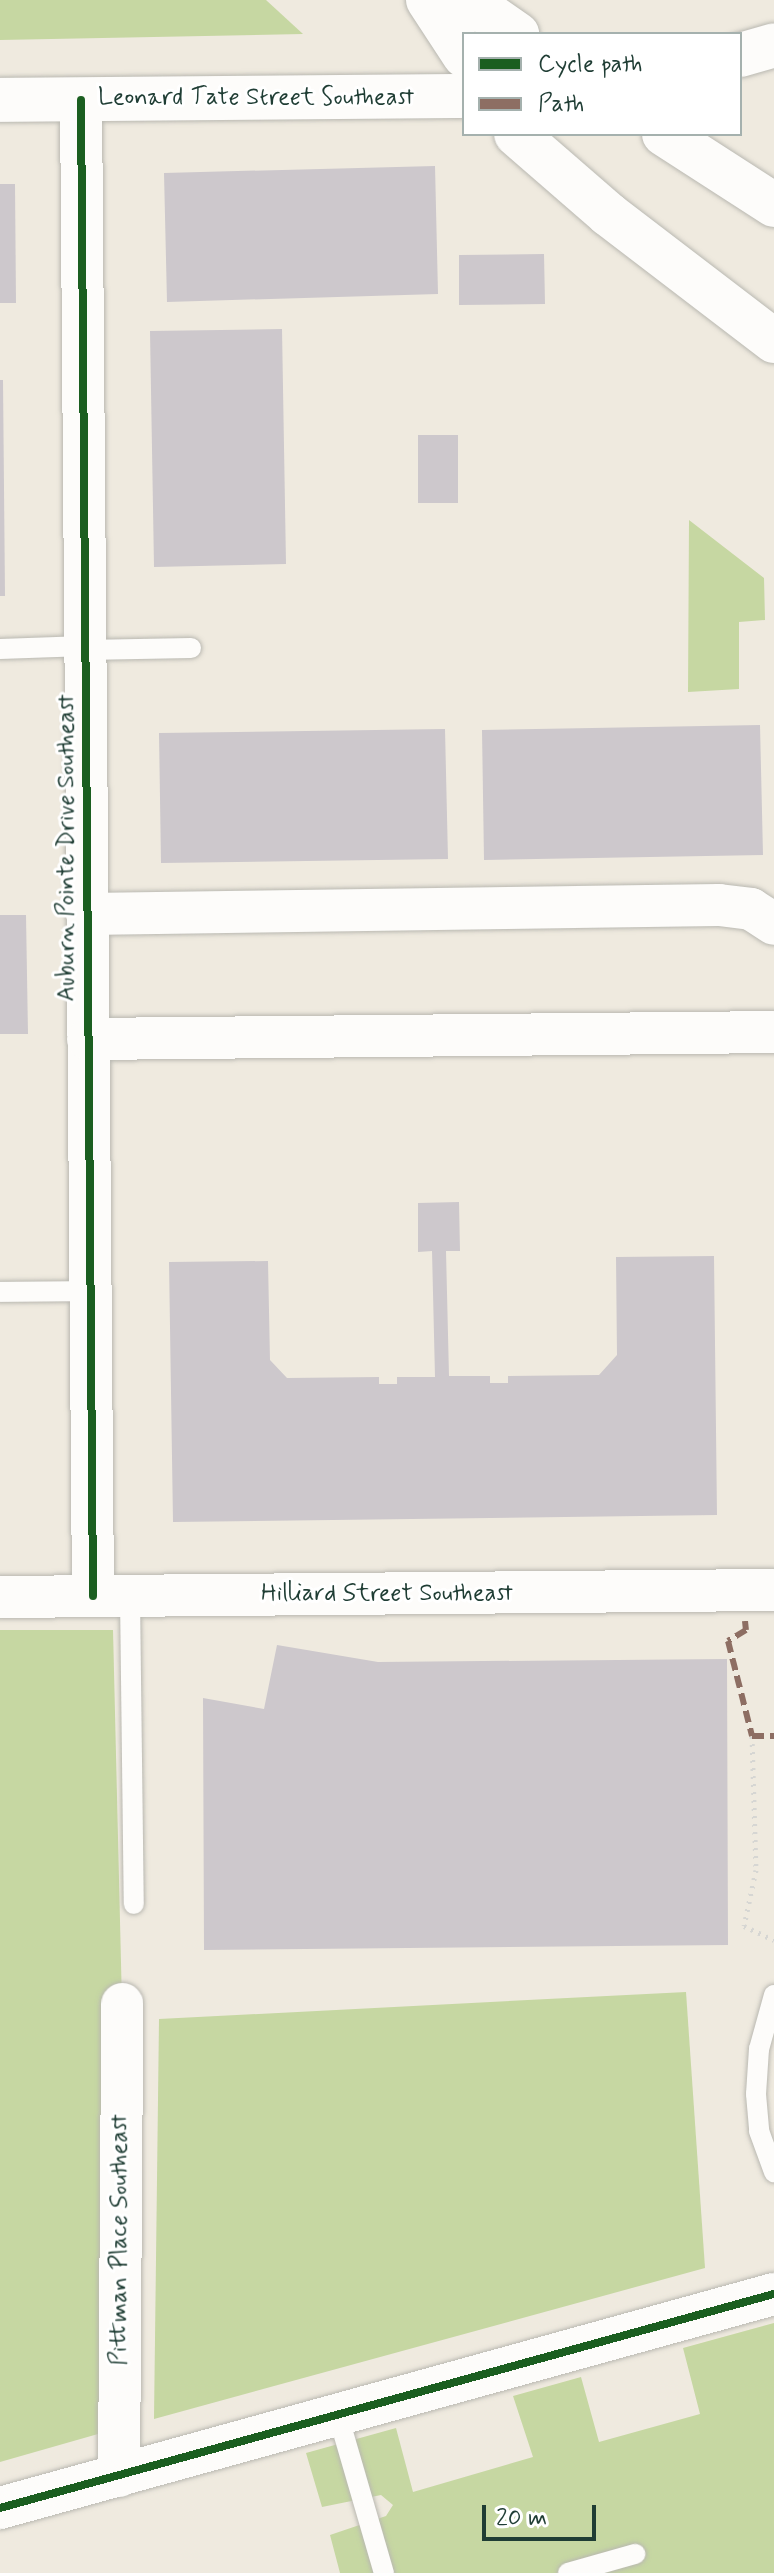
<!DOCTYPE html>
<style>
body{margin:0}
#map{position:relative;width:774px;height:2573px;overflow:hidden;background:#efeadf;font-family:Mynerve,sans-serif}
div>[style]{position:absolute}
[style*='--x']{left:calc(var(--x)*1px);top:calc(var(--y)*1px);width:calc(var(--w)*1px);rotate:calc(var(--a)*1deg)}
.green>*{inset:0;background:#c6d7a2}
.building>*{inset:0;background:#cdc8cc}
.path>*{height:5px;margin-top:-2.5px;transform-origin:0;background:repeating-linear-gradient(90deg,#d6d6d3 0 2px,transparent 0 8px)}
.roads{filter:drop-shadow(0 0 2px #b9b8b1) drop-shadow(0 0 2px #b9b8b1)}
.service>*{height:20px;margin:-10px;padding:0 10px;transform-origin:10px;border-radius:10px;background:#fdfcfa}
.minor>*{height:42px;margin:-21px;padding:0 21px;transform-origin:21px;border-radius:21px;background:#fdfcfa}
.tertiary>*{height:44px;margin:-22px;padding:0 22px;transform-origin:22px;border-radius:22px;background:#fdfcfa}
.motorway>*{height:44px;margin:-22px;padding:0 22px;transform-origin:22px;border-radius:22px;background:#fdfcfa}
.quiet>*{height:6px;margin-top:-3px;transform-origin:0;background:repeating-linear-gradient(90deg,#8d6e63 0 12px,transparent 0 18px)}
.cycleway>*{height:8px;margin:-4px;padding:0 4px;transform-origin:4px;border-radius:4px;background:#1b5e20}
span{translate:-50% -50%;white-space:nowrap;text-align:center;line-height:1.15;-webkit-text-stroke:6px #fff;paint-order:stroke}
.street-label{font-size:24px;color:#1f3d34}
.legend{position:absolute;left:462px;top:32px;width:280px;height:104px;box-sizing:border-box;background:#fff;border:2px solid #a5b1ae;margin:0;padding:10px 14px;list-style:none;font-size:24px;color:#1f3d34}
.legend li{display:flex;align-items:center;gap:16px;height:40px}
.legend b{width:40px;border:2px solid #a5b1ae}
.scale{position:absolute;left:482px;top:2505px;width:114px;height:36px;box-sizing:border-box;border:4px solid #1f3d34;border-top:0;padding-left:10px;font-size:24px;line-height:28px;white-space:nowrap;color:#1f3d34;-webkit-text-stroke:6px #fff;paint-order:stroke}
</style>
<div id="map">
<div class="green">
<div style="clip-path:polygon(0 0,266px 0,303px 34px,0 40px)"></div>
<div style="clip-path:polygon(689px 520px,764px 578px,765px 620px,739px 622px,739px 689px,688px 692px)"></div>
<div style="clip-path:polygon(0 1630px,113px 1630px,122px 2004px,119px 2428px,0 2462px)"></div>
<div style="clip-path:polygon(686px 1992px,705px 2268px,154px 2419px,159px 2019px)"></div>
<div style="clip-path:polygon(774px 2323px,774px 2573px,340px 2573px,330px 2535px,386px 2516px,393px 2505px,381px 2495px,322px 2507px,306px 2453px,396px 2428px,413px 2492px,533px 2457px,513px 2396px,581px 2377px,599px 2442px,700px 2414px,683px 2348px)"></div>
</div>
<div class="building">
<div style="clip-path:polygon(435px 166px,438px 294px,167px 302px,164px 173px)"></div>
<div style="clip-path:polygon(0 184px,15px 184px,16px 303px,0 303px)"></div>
<div style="clip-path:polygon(544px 254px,545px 304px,459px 305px,459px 255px)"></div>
<div style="clip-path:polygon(282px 329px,286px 564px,154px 567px,150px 331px)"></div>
<div style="clip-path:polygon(0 380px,3px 380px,5px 596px,0 596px)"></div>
<div style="clip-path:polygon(418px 435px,458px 435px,458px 503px,418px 503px)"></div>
<div style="clip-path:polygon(760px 725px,763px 855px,484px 860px,482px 730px)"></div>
<div style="clip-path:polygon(445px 729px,448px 859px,161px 863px,159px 733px)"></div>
<div style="clip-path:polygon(0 915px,26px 915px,28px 1034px,0 1034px)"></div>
<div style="clip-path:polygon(459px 1202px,460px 1251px,446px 1251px,449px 1376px,490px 1376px,490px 1383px,508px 1383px,508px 1376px,599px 1375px,617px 1355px,616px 1257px,714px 1256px,717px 1515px,173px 1522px,169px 1262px,268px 1261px,270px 1360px,287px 1378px,379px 1377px,379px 1384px,397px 1384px,397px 1377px,435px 1377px,432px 1251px,418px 1252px,418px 1203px)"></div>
<div style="clip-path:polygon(277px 1645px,378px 1662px,727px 1659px,728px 1945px,204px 1950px,203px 1698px,264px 1709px)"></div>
</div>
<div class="path">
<div style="--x:752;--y:1736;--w:134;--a:88.3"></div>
<div style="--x:756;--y:1870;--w:57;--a:102.1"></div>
<div style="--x:744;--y:1926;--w:33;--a:25"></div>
</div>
<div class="roads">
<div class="service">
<div style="--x:0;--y:649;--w:85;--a:-2"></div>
<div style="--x:85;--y:650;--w:106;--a:-1.1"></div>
<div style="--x:0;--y:1292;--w:90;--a:-0.6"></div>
<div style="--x:130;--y:1596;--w:308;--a:89.3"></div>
<div style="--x:774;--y:1995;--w:56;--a:105.5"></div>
<div style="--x:759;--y:2049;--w:45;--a:93.8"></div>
<div style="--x:756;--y:2094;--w:37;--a:85"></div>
<div style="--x:759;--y:2131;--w:44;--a:69.9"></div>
<div style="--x:338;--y:2415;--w:165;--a:73.8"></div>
<div style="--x:568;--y:2573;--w:70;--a:-15.8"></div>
</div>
<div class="minor">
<div style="--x:81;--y:100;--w:1496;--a:89.54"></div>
<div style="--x:87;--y:914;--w:632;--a:-0.82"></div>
<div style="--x:719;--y:905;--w:32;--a:7"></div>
<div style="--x:751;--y:909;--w:27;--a:33"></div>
<div style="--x:88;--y:1039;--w:686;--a:-0.58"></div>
<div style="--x:0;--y:1597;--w:774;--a:-0.52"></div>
<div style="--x:119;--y:2476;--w:472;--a:-89.6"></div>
<div style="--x:0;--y:2508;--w:803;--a:-15.46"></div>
</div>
<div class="tertiary">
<div style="--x:740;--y:55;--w:35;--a:-16"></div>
<div style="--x:0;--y:100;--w:464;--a:-0.5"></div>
</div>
<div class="motorway">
<div style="--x:428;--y:0;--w:66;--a:56.8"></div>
<div style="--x:468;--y:0;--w:60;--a:34.8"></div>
<div style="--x:516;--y:134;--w:122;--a:41"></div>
<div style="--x:608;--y:214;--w:209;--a:37.4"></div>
<div style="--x:664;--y:134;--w:131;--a:32.8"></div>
</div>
</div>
<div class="quiet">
<div style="--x:745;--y:1621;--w:9;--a:84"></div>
<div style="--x:746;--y:1630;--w:21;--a:149"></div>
<div style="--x:728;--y:1641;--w:98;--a:75.8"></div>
<div style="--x:752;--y:1736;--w:22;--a:0"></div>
</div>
<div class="cycleway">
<div style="--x:81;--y:100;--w:1496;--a:89.54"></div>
<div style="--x:0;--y:2508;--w:803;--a:-15.46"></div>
</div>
<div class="street-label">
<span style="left:256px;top:98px">Leonard Tate Street Southeast</span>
<span style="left:67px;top:848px;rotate:-90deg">Auburn Pointe Drive Southeast</span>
<span style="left:387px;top:1594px">Hilliard Street Southeast</span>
<span style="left:120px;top:2240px;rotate:-90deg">Pittman Place Southeast</span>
</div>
<ul class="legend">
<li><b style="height:10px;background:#1b5e20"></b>Cycle path</li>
<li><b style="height:10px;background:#8d6e63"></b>Path</li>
</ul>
<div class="scale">20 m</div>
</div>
